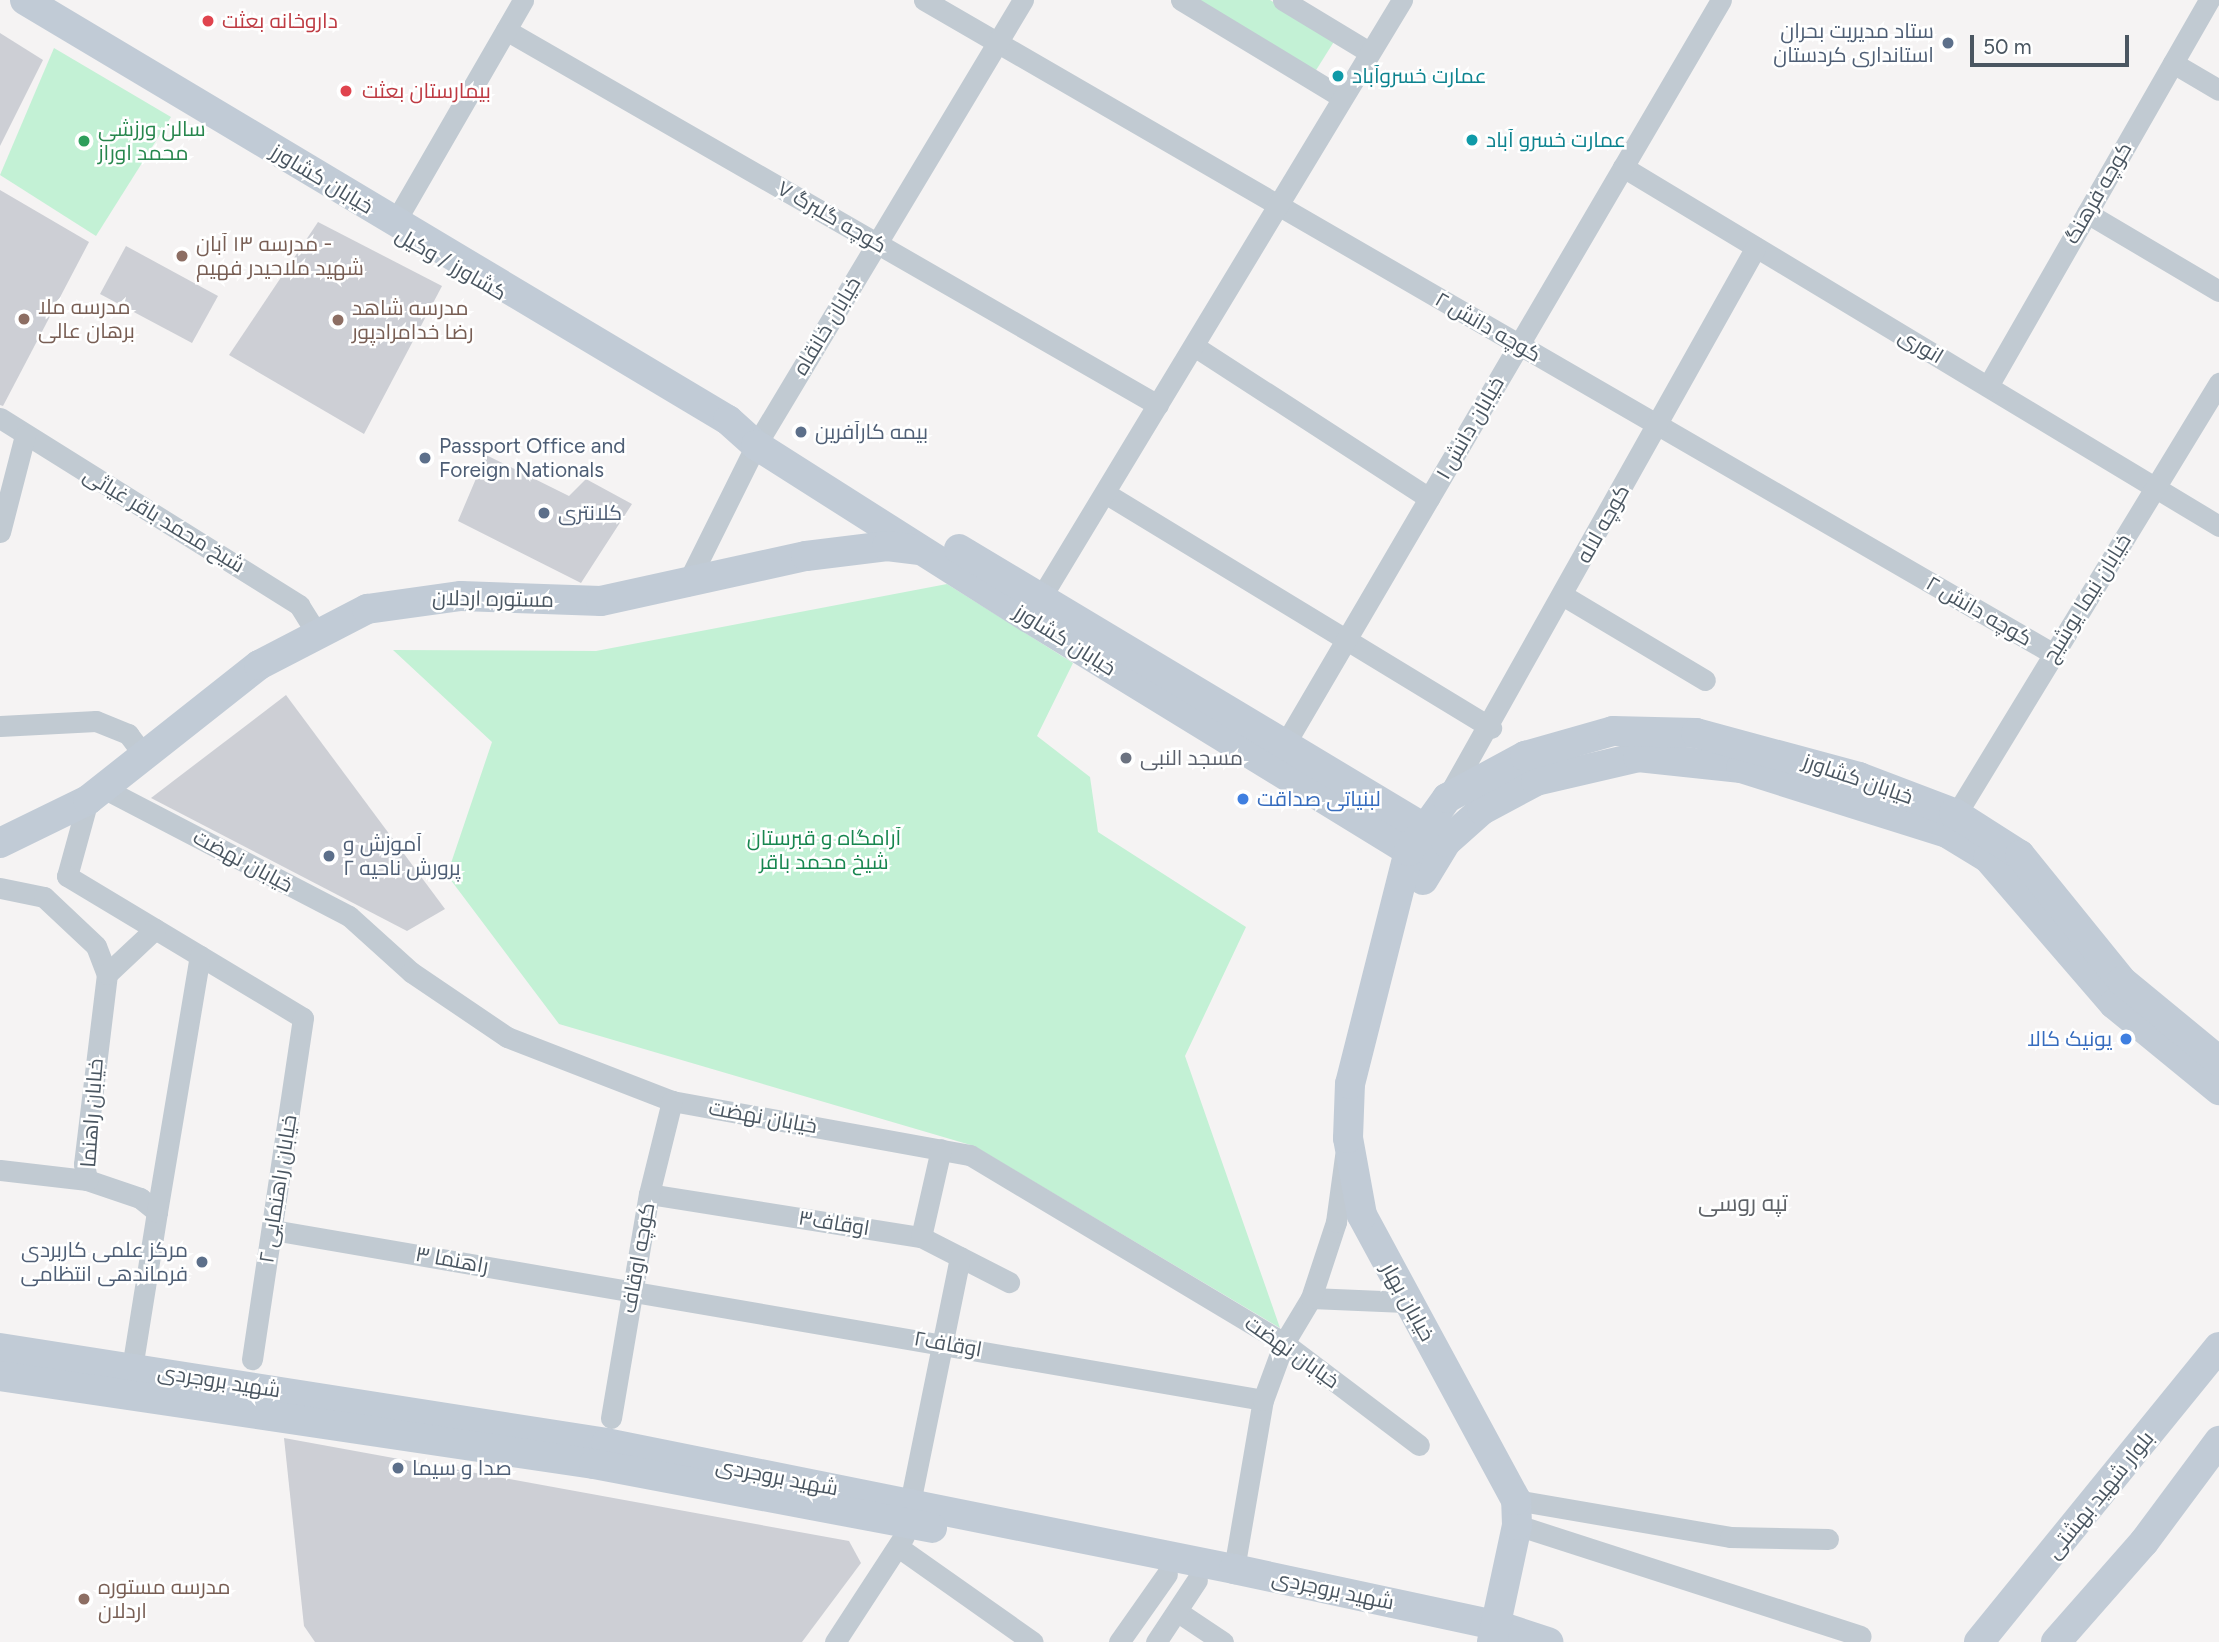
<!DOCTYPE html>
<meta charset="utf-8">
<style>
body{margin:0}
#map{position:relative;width:2219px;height:1642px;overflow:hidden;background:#f5f3f3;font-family:Figtree,Cairo,sans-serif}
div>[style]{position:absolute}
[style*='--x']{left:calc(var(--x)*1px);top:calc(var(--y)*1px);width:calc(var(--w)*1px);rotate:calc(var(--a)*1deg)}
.green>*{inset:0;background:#c3f1d5}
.building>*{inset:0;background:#cdcfd5}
.street>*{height:21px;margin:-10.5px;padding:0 10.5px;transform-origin:10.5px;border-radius:10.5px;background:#c1cad2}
.secondary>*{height:30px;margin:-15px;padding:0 15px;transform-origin:15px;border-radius:15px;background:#c1cbd6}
.dots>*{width:19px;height:19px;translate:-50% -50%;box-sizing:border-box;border:4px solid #fff;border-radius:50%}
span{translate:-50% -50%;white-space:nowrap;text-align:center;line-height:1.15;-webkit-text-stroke:5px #fff;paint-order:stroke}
.health-label{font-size:21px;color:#be3a42}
.left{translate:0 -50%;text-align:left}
.service-label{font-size:21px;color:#4e5e75}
.right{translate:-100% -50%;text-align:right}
.culture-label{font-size:21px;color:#0d838f}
.leisure-label{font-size:21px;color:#27864d}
.street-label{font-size:21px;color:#4a5661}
.education-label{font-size:21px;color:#785e54}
.worship-label{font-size:21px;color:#5b616d}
.shop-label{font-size:21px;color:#366cbe}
.park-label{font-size:21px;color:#17864f}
.neighbourhood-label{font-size:23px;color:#5f6368}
.scale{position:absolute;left:1970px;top:35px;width:159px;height:32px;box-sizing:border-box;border:4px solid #4a5661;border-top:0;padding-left:9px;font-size:21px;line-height:24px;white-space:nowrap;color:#4a5661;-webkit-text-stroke:5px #fff;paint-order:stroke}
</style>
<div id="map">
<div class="green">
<div style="clip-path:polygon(1191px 0,1270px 0,1335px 40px,1313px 75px)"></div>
<div style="clip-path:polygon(54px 48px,171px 117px,96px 236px,0 175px)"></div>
<div style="clip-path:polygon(947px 584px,1073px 663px,1037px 736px,1090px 777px,1098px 832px,1246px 927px,1185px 1056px,1280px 1328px,974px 1146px,559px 1024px,447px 875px,492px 742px,393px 650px,596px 651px)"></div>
</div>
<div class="building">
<div style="clip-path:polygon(0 33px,43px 60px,0 146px)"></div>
<div style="clip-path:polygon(0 190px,89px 242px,3px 406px,0 405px)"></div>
<div style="clip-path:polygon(318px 222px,442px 286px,364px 434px,229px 355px)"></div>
<div style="clip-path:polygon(126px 246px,218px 296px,192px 343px,100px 294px)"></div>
<div style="clip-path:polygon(486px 455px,569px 496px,586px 479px,632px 504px,581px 583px,458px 521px)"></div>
<div style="clip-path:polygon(286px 695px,445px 909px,407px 931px,151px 798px)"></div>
<div style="clip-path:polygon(284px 1438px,849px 1541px,861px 1563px,802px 1642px,315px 1642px,304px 1626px)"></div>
</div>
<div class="street">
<div style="--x:924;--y:0;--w:1303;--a:30.07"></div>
<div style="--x:1181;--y:0;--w:187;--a:31.2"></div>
<div style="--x:1283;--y:0;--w:100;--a:31.2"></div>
<div style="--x:506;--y:30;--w:752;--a:29.91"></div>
<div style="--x:2173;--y:63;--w:53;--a:30.4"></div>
<div style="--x:1623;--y:167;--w:696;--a:31.06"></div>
<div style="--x:2087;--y:213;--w:153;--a:30.6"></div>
<div style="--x:395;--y:222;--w:256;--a:-60"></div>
<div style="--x:1194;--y:346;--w:280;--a:32.9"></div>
<div style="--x:1988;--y:386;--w:445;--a:-60.2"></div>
<div style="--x:0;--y:418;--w:353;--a:32"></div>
<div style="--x:299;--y:605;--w:32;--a:58"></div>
<div style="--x:1105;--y:493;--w:452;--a:31.3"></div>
<div style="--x:0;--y:532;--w:100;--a:-75.5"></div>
<div style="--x:686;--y:586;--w:157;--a:-63.6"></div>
<div style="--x:756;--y:445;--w:519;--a:-59.04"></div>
<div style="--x:1564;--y:596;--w:164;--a:30.8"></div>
<div style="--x:1040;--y:599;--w:700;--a:-58.85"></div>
<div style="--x:0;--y:726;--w:96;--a:-3"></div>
<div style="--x:96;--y:721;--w:35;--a:22"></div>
<div style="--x:128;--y:734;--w:26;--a:53"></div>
<div style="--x:1278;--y:756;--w:876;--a:-59.63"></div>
<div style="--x:103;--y:788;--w:277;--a:27.5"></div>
<div style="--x:349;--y:916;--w:84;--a:42.1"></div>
<div style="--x:411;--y:972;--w:116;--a:34.1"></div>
<div style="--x:507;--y:1037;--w:177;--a:21.2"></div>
<div style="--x:672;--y:1101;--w:303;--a:10.3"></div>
<div style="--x:970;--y:1155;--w:366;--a:30.9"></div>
<div style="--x:1284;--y:1343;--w:169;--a:37.1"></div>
<div style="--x:1448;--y:796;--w:629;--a:-60.71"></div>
<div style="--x:88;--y:800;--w:79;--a:105.4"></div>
<div style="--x:67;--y:876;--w:275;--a:31"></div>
<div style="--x:303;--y:1018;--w:345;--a:98.5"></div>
<div style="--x:1949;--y:826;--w:519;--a:-58.64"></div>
<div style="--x:0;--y:888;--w:45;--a:11.6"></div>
<div style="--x:44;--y:897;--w:71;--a:43.3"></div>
<div style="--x:96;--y:946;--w:30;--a:69"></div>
<div style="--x:107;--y:974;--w:191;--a:96.9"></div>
<div style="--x:84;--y:1164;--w:16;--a:79"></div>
<div style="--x:87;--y:1180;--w:56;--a:18.8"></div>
<div style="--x:140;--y:1198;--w:22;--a:39"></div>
<div style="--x:157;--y:1212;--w:171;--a:99.1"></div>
<div style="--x:107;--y:974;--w:66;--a:-43.2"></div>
<div style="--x:0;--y:1170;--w:88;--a:6.6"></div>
<div style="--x:649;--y:1194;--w:275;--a:9"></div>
<div style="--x:921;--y:1237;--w:99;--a:27.1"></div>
<div style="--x:157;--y:1212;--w:260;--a:-80.5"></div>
<div style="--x:273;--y:1230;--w:1004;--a:9.74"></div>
<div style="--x:921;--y:1237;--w:90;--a:-77.2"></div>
<div style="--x:1311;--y:1298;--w:94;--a:2.4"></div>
<div style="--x:611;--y:1418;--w:227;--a:-80.4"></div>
<div style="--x:649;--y:1194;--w:96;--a:-76.1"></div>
<div style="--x:1516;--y:1500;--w:217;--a:9.8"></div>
<div style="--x:1730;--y:1537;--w:98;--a:1.2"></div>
<div style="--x:910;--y:1503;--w:251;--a:-78.5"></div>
<div style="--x:1517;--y:1525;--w:361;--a:17.9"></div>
<div style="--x:901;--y:1549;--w:161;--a:35.2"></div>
<div style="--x:1234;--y:1569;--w:171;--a:-80.3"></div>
<div style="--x:1263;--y:1400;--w:61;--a:-69.8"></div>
<div style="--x:1284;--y:1343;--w:52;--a:-59"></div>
<div style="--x:1311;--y:1298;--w:80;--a:-71.8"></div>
<div style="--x:1336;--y:1222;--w:67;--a:-82.2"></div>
<div style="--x:1178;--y:1612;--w:54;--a:33.7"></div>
<div style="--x:835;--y:1642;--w:126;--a:-56.9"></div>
<div style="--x:1119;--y:1642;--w:83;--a:-54.8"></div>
<div style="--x:1156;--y:1642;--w:74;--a:-56.5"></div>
</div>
<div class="secondary">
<div style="--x:25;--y:0;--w:819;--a:30.86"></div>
<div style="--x:728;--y:420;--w:38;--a:42"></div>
<div style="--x:756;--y:445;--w:323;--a:32.4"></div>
<div style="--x:1029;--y:618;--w:471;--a:31.5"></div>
<div style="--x:959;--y:549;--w:560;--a:30.96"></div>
<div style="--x:0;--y:843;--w:98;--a:-26"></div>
<div style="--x:88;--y:800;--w:218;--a:-38.3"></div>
<div style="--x:259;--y:665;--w:122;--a:-27.4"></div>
<div style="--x:367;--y:609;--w:95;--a:-7.9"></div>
<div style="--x:461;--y:596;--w:140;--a:2"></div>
<div style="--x:601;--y:601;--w:210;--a:-12.4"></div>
<div style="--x:806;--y:556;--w:82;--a:-7"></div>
<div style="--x:887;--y:546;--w:31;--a:7"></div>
<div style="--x:1423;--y:880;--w:44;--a:-58.8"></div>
<div style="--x:1446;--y:842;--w:48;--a:-41.6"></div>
<div style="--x:1482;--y:810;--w:61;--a:-28.2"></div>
<div style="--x:1536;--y:781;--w:105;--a:-13.2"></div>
<div style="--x:1638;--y:757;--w:104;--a:6.1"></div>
<div style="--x:1741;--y:768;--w:216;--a:17.5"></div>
<div style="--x:1947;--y:833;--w:48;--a:31.4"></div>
<div style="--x:1988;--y:858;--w:193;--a:49.2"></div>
<div style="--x:2114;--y:1004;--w:136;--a:39.3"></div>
<div style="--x:0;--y:1348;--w:613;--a:8.91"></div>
<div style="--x:606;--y:1443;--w:641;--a:11.35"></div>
<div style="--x:1234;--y:1569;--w:271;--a:12.1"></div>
<div style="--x:1499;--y:1626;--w:52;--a:18.1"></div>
<div style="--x:0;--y:1376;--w:600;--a:8.43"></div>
<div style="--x:594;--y:1464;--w:344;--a:10.7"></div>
<div style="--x:1492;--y:1642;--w:120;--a:-77.9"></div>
<div style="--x:1517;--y:1525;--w:25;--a:-92"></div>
<div style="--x:1516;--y:1500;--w:324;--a:-118.4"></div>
<div style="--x:1362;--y:1215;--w:78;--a:-100.3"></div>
<div style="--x:1348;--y:1138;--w:54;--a:-87.9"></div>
<div style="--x:1350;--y:1084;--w:240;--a:-75.8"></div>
<div style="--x:1409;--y:851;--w:65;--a:-54.4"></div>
<div style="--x:1447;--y:798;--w:89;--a:-28.3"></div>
<div style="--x:1525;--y:756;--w:91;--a:-15.9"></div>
<div style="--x:1613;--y:731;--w:83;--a:1.4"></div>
<div style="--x:1696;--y:733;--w:169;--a:15.1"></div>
<div style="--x:1859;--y:777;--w:102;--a:20.8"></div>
<div style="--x:1954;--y:813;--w:78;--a:32.5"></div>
<div style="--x:2020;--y:855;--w:162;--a:51"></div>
<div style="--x:2122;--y:981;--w:126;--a:39.5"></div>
<div style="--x:1979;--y:1642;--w:380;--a:-50.9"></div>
<div style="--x:2056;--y:1642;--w:133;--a:-48.7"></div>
<div style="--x:2144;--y:1542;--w:126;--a:-53.4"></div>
</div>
<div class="dots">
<div style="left:208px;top:21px;background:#e0444e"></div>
<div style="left:1948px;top:43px;background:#5c6f8a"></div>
<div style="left:1338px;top:76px;background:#0f9aa8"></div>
<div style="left:346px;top:91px;background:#e0444e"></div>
<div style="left:1472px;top:140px;background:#0f9aa8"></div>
<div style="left:84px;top:141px;background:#2e9e5b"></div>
<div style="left:182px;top:256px;background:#8d6e63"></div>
<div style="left:24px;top:319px;background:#8d6e63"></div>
<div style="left:338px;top:320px;background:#8d6e63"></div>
<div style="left:801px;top:432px;background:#5c6f8a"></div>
<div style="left:425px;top:458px;background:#5c6f8a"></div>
<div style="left:544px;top:513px;background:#5c6f8a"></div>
<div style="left:1126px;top:758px;background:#6b7280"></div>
<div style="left:1243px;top:799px;background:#3f7fe0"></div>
<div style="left:329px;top:856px;background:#5c6f8a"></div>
<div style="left:2126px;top:1039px;background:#3f7fe0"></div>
<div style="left:202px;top:1262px;background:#5c6f8a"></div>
<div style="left:398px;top:1468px;background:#5c6f8a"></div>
<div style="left:84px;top:1599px;background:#8d6e63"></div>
</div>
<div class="health-label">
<span class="left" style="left:222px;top:21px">داروخانه بعثت</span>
<span class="left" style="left:362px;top:91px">بیمارستان بعثت</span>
</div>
<div class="service-label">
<span class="right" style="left:1934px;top:43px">ستاد مدیریت بحران<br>استانداری کردستان</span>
<span class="left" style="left:815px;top:432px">بیمه کارآفرین</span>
<span class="left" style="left:439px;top:458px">Passport Office and<br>Foreign Nationals</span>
<span class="left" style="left:558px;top:513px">کلانتری</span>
<span class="left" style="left:343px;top:856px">آموزش و<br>پرورش ناحیه ۲</span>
<span class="right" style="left:188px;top:1262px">مرکز علمی کاربردی<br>فرماندهی انتظامی</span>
<span class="left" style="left:412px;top:1468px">صدا و سیما</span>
</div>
<div class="culture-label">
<span class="left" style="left:1352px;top:76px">عمارت خسروآباد</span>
<span class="left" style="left:1486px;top:140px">عمارت خسرو آباد</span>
</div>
<div class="leisure-label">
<span class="left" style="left:98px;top:141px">سالن ورزشی<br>محمد اوراز</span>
</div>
<div class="street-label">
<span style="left:322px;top:179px;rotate:31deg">خیابان کشاورز</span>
<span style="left:2098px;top:193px;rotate:-60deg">کوچه فرهنگ</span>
<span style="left:832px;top:217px;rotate:30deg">کوچه گلبرگ ۷</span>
<span style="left:451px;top:264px;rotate:30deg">کشاورز / وکیل</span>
<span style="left:827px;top:326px;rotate:-59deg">خیابان خانقاه</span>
<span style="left:1488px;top:327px;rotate:30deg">کوچه دانش ۲</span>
<span style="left:1921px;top:346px;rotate:31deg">انوری</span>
<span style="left:1470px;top:428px;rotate:-60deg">خیابان دانش ۱</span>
<span style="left:164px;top:520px;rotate:31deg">شیخ محمد باقر غیاثی</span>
<span style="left:1603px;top:524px;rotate:-61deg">کوچه لاله</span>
<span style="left:2087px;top:598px;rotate:-58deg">خیابان نیما یوشیج</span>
<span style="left:493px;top:599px;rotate:1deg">مستوره اردلان</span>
<span style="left:1979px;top:611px;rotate:30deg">کوچه دانش ۲</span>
<span style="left:1065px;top:640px;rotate:32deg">خیابان کشاورز</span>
<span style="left:1858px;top:779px;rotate:19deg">خیابان کشاورز</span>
<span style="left:243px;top:861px;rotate:28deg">خیابان نهضت</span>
<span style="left:92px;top:1113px;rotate:-86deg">خیابان راهنما</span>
<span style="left:763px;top:1117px;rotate:10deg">خیابان نهضت</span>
<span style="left:278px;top:1189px;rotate:-81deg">خیابان راهنمایی ۲</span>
<span style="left:834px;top:1223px;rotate:9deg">اوقاف۳</span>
<span style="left:638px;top:1258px;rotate:-80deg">کوچه اوقاف</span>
<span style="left:452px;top:1260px;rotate:10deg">راهنما ۳</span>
<span style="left:1408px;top:1302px;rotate:61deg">خیابان بهار</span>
<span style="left:948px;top:1344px;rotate:10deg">اوقاف۲</span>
<span style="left:1292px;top:1352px;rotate:35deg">خیابان نهضت</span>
<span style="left:219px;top:1381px;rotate:9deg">شهید بروجردی</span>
<span style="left:777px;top:1477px;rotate:11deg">شهید بروجردی</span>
<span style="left:2100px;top:1495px;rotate:-51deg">بلوار شهید بهشتی</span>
<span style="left:1333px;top:1590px;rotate:12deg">شهید بروجردی</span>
</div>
<div class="education-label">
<span class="left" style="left:196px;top:256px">مدرسه ۱۳ آبان -<br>شهید ملاحیدر فهیم</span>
<span class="left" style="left:38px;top:319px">مدرسه ملا<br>برهان عالی</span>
<span class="left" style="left:352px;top:320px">مدرسه شاهد<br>رضا خدامرادپور</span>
<span class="left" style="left:98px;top:1599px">مدرسه مستوره<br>اردلان</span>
</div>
<div class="worship-label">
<span class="left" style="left:1140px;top:758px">مسجد النبی</span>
</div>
<div class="shop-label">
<span class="left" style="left:1257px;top:799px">لبنیاتی ‌صداقت</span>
<span class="right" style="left:2112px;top:1039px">یونیک کالا</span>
</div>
<div class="park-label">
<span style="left:824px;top:850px">آرامگاه و قبرستان<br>شیخ محمد باقر</span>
</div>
<div class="neighbourhood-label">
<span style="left:1743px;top:1203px">تپه روسی</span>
</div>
<div class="scale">50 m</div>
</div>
